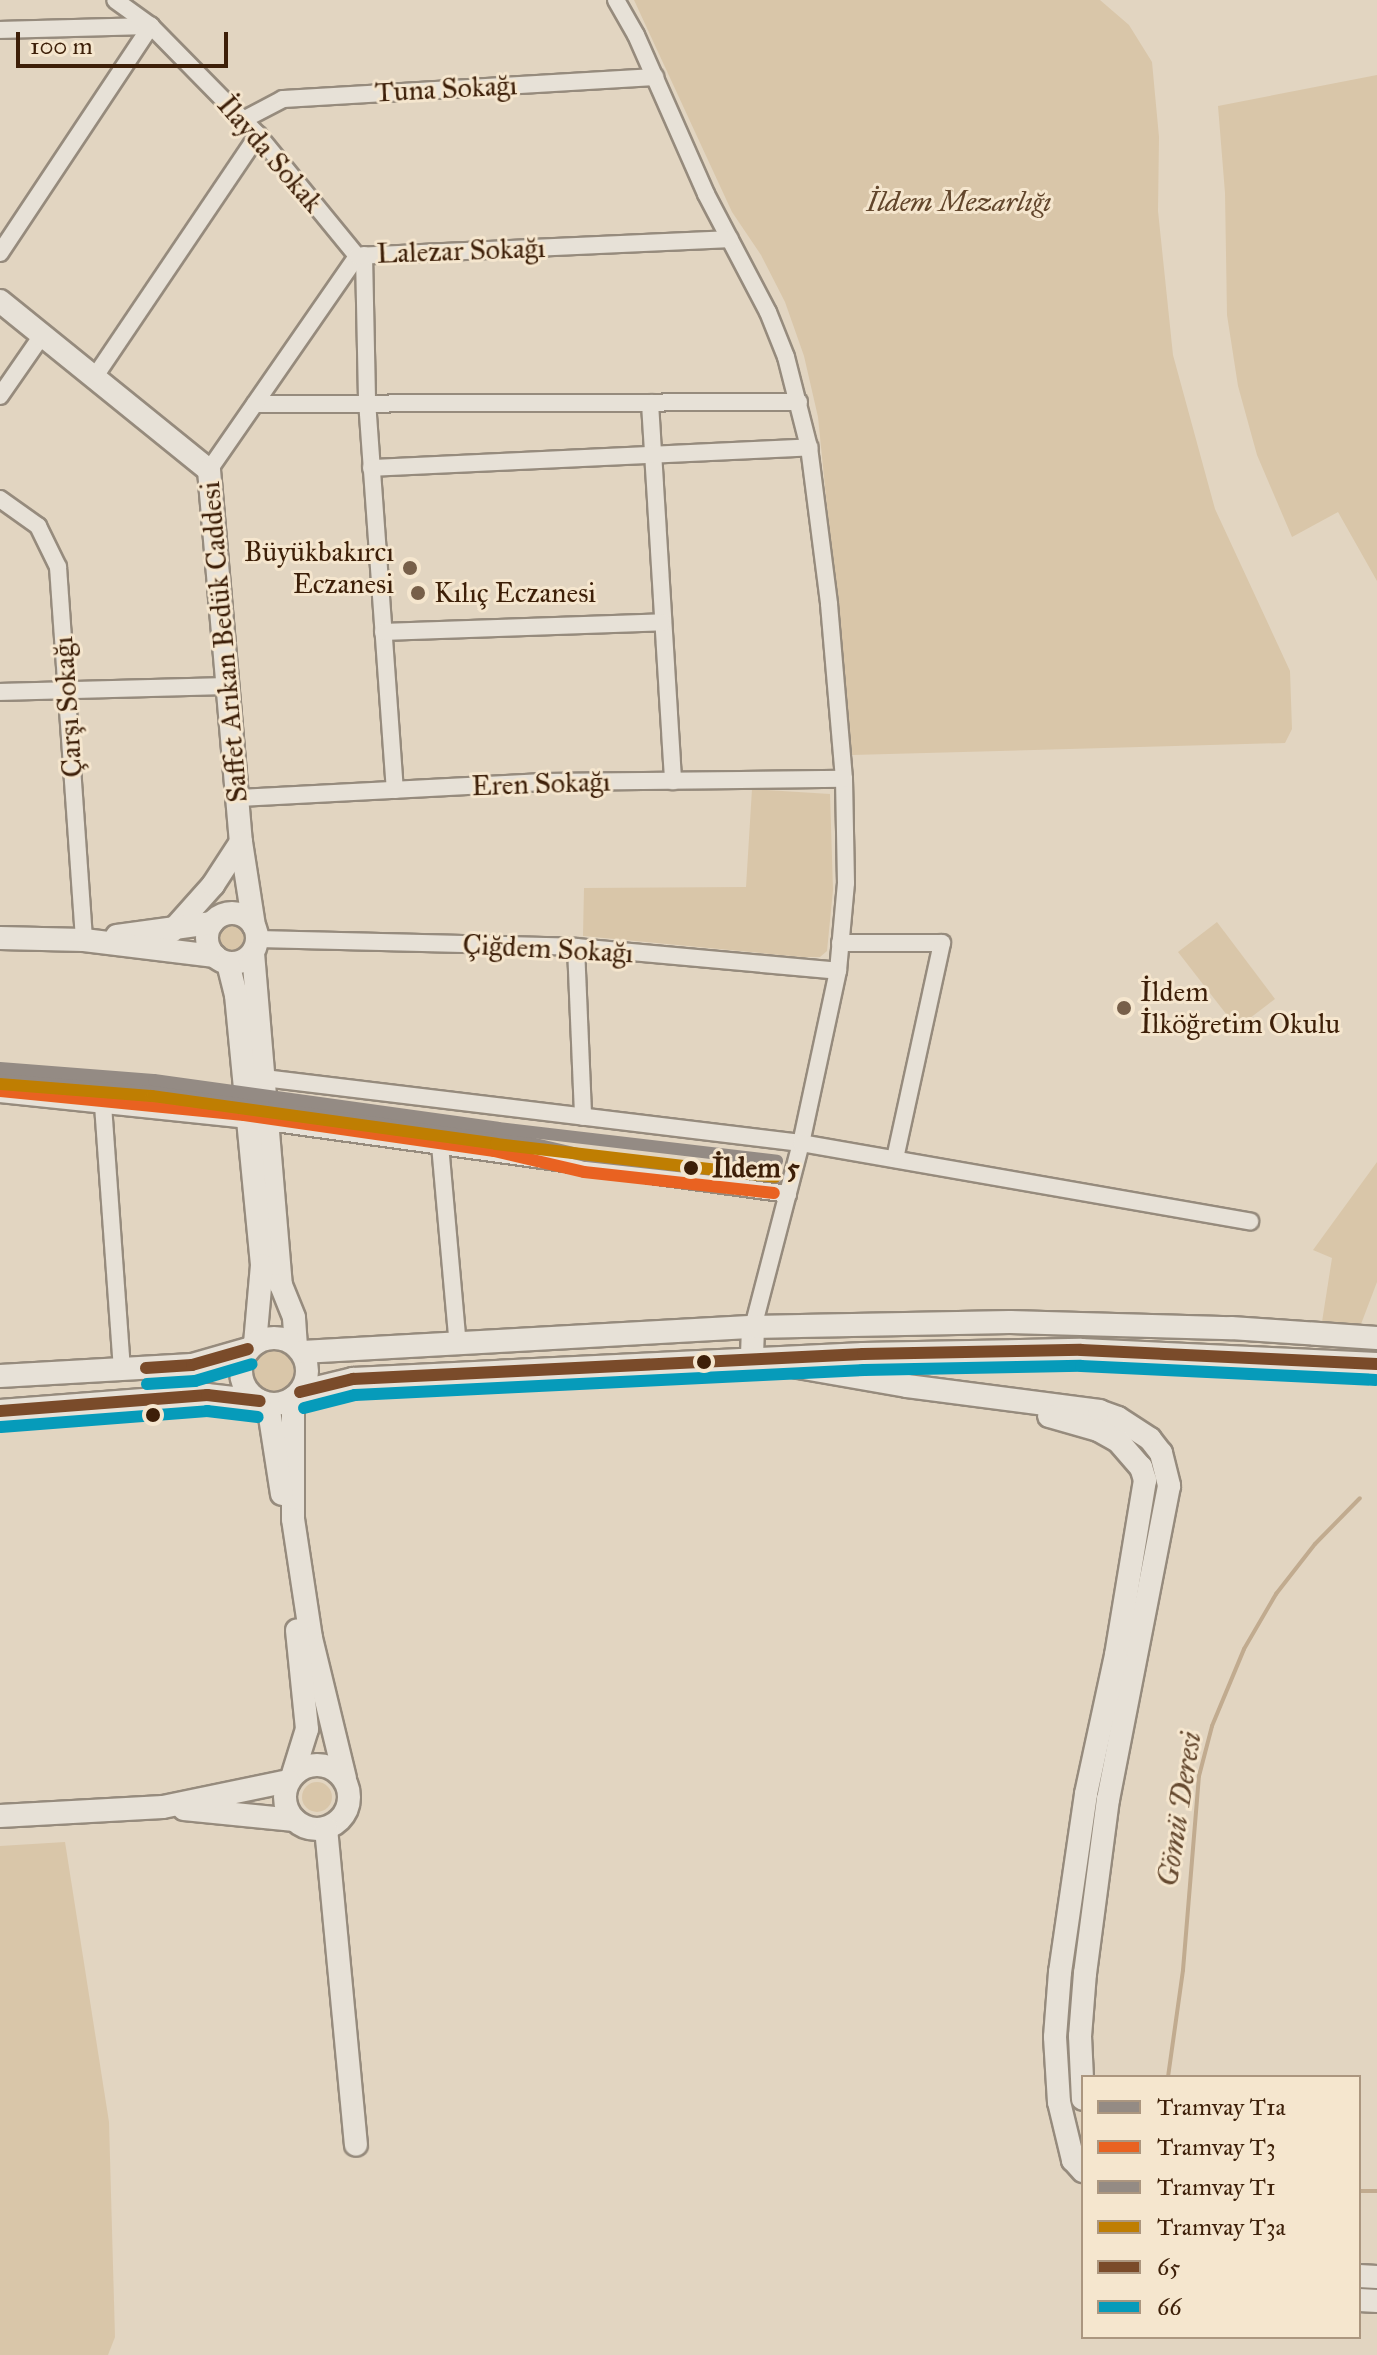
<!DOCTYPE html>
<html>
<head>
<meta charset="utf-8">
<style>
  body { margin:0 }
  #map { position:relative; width:1377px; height:2355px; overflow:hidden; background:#e2d5c1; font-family:"IM FELL Great Primer",serif }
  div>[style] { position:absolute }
  .green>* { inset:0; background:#d9c6a9 }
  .round { border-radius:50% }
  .stream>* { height:4px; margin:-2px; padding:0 2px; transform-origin:2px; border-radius:2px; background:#c1ab8f }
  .roads { filter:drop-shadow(2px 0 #968b7d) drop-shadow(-2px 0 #968b7d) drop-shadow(0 2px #968b7d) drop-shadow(0 -2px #968b7d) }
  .street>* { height:16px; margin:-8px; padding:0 8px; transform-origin:8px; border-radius:8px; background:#e7e1d7 }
  .secondary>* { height:22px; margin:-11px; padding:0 11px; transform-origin:11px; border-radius:11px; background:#e7e1d7 }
  .secondary>.ring { margin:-11px; padding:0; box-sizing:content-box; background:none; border:22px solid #e7e1d7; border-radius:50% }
  .bus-1>* { height:12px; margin:-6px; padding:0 6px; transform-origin:6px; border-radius:6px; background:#7a4b2a }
  .bus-2>* { height:12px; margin:-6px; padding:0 6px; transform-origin:6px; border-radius:6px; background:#069bba }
  .tram-1>* { height:12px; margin:-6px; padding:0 6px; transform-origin:6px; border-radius:6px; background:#948b84 }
  .tram-2>* { height:12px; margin:-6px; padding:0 6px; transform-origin:6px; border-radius:6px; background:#e96221 }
  .tram-3>* { height:12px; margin:-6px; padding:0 6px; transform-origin:6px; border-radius:6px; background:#948b84 }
  .tram-4>* { height:12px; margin:-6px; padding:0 6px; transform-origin:6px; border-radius:6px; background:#bf7e02 }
  .dots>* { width:22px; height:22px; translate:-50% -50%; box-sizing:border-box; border:4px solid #f5e6ce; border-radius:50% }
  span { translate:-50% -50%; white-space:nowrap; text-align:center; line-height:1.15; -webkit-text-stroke:6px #f5e6ce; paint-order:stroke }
  .street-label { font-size:28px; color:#3d1f08 }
  .park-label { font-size:28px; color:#62462c; font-style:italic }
  .poi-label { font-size:28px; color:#3d1f08 }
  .right { translate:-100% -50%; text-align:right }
  .left { translate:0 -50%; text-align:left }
  .stop-label { font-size:28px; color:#3d1f08; font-weight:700 }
  .water-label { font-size:30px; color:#664a30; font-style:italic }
  .legend { position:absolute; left:1081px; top:2075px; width:280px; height:264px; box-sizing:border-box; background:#f5e6ce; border:2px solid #ab967f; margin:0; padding:10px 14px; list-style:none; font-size:24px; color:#3d1f08 }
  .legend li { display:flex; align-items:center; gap:16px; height:40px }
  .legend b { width:40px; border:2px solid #ab967f }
  .scale { position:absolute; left:16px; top:32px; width:212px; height:36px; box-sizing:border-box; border:4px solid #3d1f08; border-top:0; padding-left:10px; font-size:24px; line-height:28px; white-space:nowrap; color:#3d1f08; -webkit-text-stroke:6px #f5e6ce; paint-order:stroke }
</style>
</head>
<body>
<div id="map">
  <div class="green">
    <div style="clip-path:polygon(634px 0,1100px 0,1129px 25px,1152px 62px,1159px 137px,1158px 211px,1173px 355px,1215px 509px,1290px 671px,1292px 729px,1285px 743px,852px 755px,818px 417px,804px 356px,785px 302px,761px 255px,732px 212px)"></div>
    <div style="clip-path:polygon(1377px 75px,1377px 581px,1338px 512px,1292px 537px,1257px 455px,1238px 386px,1227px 315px,1225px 193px,1218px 106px)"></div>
    <div style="clip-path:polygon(752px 789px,830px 794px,833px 890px,827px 951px,820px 957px,802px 957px,583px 936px,584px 888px,746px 887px)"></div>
    <div style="clip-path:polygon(1217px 922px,1275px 999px,1237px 1028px,1178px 952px)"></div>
    <div class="round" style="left:216px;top:922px;width:32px;height:32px"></div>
    <div style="clip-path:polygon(1377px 1162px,1377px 1282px,1355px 1340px,1319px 1341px,1332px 1258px,1313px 1250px)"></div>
    <div class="round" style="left:251px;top:1348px;width:46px;height:46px"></div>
    <div class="round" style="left:302px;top:1782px;width:30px;height:30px"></div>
    <div style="clip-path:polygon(65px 1842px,109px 2122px,115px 2337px,108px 2355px,0 2355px,0 1846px)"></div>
  </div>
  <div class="stream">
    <div style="left:1168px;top:2077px;width:108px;rotate:-82deg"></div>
    <div style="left:1183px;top:1970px;width:195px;rotate:-85.3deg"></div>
    <div style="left:1199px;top:1776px;width:52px;rotate:-75.4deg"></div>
    <div style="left:1212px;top:1726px;width:83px;rotate:-67.4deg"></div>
    <div style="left:1244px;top:1649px;width:64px;rotate:-59.8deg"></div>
    <div style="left:1276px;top:1594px;width:63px;rotate:-52deg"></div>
    <div style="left:1315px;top:1544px;width:64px;rotate:-45.6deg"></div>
    <div style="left:1359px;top:2191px;width:18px"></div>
  </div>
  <div class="roads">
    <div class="street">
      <div style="left:616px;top:0;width:40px;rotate:60.3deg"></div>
      <div style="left:636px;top:35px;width:174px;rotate:66.2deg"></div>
      <div style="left:706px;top:194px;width:133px;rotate:62.3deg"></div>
      <div style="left:768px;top:312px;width:48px;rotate:68.2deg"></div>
      <div style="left:786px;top:357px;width:93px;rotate:75.7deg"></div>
      <div style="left:809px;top:447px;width:158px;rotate:82.7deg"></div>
      <div style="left:829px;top:604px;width:176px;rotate:85.1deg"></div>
      <div style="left:844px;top:779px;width:104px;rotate:88.9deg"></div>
      <div style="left:846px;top:883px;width:88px;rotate:95.2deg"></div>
      <div style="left:838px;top:971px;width:176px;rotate:102.1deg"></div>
      <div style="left:801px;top:1143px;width:190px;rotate:104.6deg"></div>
      <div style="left:0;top:30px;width:151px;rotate:-1.5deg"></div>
      <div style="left:151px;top:26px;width:153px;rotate:45.5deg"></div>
      <div style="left:258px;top:135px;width:156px;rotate:50.7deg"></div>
      <div style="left:243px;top:120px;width:45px;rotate:-27.7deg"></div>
      <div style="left:283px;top:99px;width:373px;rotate:-3.4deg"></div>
      <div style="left:0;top:253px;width:273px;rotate:-56.4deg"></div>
      <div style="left:151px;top:26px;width:44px;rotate:-144.2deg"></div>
      <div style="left:364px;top:255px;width:146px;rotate:88.8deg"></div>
      <div style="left:367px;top:401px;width:390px;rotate:85.9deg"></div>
      <div style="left:96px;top:375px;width:290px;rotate:-56deg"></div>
      <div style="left:0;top:396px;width:75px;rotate:-55.3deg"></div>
      <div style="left:650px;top:403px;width:379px;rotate:86.5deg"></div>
      <div style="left:255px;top:404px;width:544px;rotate:-0.21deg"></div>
      <div style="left:371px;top:468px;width:439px;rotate:-2.7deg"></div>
      <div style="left:209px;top:470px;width:260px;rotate:-55.3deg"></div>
      <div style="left:357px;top:256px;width:373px;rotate:-2.6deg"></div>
      <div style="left:0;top:499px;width:47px;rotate:35.4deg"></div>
      <div style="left:38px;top:526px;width:46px;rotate:64deg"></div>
      <div style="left:58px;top:567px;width:374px;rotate:86deg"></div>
      <div style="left:383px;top:632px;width:280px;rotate:-2deg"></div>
      <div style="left:0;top:692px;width:229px;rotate:-1.5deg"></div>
      <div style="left:239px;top:798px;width:305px;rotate:-3deg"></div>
      <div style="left:544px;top:782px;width:300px;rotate:-0.6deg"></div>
      <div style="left:258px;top:939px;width:318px;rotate:1.4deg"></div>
      <div style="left:576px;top:947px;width:263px;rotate:5.2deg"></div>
      <div style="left:840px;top:943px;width:102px"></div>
      <div style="left:942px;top:943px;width:221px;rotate:102.3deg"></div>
      <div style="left:576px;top:947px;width:170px;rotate:87.6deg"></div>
      <div style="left:264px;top:1078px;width:541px;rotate:6.9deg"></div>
      <div style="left:801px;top:1143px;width:456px;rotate:9.9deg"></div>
      <div style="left:0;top:1094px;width:269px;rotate:6deg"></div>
      <div style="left:268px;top:1122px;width:525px;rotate:7.88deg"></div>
      <div style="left:103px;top:1105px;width:265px;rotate:85.9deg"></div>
      <div style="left:440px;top:1145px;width:201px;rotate:84.9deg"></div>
    </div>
    <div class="secondary">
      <div style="left:0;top:301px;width:269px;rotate:39deg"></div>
      <div style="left:209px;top:470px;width:373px;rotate:85.1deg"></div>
      <div style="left:241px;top:842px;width:85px;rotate:81.2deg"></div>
      <div class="ring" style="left:207px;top:913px;width:28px;height:28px"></div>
      <div style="left:172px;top:931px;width:62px;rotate:-48.3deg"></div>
      <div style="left:213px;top:885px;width:51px;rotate:-56.9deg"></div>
      <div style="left:117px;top:936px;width:96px;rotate:-7.8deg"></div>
      <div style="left:0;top:938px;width:84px;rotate:1.4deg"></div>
      <div style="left:84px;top:940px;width:132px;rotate:7deg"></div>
      <div style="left:253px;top:953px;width:333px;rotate:85.2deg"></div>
      <div style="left:281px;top:1285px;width:35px;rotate:68deg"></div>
      <div style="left:294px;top:1318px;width:27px;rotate:86deg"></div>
      <div style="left:228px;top:963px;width:33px;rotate:76deg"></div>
      <div style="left:236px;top:995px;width:271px;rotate:84.5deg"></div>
      <div style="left:262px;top:1265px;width:79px;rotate:95.1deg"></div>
      <div style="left:753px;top:1327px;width:32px;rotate:92deg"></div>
      <div style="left:752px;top:1359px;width:157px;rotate:9.9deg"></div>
      <div style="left:907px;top:1386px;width:194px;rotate:7.4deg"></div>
      <div style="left:1099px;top:1411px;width:20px;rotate:20deg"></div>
      <div style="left:1118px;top:1418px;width:38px;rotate:33deg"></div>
      <div style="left:1150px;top:1439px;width:18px;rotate:52deg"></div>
      <div style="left:1161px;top:1453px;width:34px;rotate:76deg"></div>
      <div style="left:1169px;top:1486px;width:319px;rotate:101deg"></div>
      <div style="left:1108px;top:1799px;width:176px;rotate:97.5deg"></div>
      <div style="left:1085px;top:1973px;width:63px;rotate:94.5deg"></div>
      <div style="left:1080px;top:2036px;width:63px;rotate:87.3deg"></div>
      <div class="ring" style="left:241px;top:1338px;width:44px;height:44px"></div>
      <div style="left:302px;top:1352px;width:452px;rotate:-3.2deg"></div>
      <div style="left:753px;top:1327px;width:257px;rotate:-1.1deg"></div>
      <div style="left:1010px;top:1322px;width:221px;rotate:1.6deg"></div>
      <div style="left:1231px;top:1328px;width:146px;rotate:3.9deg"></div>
      <div style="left:0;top:1376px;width:192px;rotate:-3.3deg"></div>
      <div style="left:192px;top:1365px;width:58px;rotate:-15.9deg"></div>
      <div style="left:300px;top:1392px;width:55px;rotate:-13.8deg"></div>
      <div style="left:353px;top:1379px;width:511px;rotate:-2.81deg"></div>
      <div style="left:863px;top:1354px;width:218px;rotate:-1.1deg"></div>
      <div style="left:1081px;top:1350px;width:296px;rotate:2.7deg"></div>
      <div style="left:293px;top:1398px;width:121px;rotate:90deg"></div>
      <div style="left:293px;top:1519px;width:120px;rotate:81.4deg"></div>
      <div style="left:311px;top:1638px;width:145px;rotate:76.4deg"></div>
      <div style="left:268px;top:1404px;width:91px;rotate:81.2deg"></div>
      <div style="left:0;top:1411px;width:208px;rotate:-4.4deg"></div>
      <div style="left:207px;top:1395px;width:53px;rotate:6.5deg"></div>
      <div style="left:1049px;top:1416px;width:51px;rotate:15.9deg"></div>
      <div style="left:1098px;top:1430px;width:23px;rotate:29deg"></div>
      <div style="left:1118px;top:1441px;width:35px;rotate:49deg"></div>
      <div style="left:1141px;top:1467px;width:14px;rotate:73deg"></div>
      <div style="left:1145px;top:1480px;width:177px;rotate:99.4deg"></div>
      <div style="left:1116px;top:1655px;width:142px;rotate:102.2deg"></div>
      <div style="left:1086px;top:1794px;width:180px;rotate:98.3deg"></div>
      <div style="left:1060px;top:1972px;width:65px;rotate:94.4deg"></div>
      <div style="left:1055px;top:2037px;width:65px;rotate:86.5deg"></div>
      <div style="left:1059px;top:2102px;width:60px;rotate:76.4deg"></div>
      <div style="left:1073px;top:2160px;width:15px;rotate:48deg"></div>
      <div class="ring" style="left:285px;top:1765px;width:42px;height:42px"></div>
      <div style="left:293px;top:1774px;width:47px;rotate:-72.7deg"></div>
      <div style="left:307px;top:1729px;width:99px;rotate:-95.8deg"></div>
      <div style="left:184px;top:1809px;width:111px;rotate:5.7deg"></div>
      <div style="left:0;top:1816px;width:163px;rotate:-3.2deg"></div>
      <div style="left:163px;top:1807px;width:128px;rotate:-11.7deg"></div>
      <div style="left:326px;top:1828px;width:318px;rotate:84.6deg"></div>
      <div style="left:1359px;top:2276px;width:18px;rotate:3deg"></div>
      <div style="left:1359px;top:2300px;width:18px;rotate:3deg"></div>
    </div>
  </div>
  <div class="bus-1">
    <div style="left:146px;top:1368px;width:46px;rotate:-3.7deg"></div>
    <div style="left:192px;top:1365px;width:58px;rotate:-15.9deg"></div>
    <div style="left:300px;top:1392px;width:55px;rotate:-13.8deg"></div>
    <div style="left:353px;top:1379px;width:511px;rotate:-2.81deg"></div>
    <div style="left:863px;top:1354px;width:218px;rotate:-1.1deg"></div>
    <div style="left:1081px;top:1350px;width:296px;rotate:2.7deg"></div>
    <div style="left:0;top:1411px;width:208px;rotate:-4.4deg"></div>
    <div style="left:207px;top:1395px;width:53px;rotate:6.5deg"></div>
  </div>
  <div class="bus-2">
    <div style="left:147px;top:1384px;width:48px;rotate:-3.6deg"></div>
    <div style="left:195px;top:1381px;width:59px;rotate:-16.6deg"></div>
    <div style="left:304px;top:1408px;width:53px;rotate:-14.3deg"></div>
    <div style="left:355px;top:1395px;width:510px;rotate:-2.81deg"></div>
    <div style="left:864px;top:1370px;width:217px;rotate:-1.1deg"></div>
    <div style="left:1081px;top:1366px;width:295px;rotate:2.7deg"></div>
    <div style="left:1px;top:1427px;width:207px;rotate:-4.4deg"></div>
    <div style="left:207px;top:1411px;width:51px;rotate:6.7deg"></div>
  </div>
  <div class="tram-1">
    <div style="left:0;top:1075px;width:247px;rotate:5.6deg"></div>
    <div style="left:246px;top:1099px;width:254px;rotate:8.2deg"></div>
    <div style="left:497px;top:1135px;width:91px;rotate:13.3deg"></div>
    <div style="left:586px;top:1156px;width:191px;rotate:6.3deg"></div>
  </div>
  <div class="tram-2">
    <div style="left:0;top:1091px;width:245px;rotate:5.6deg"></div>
    <div style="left:244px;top:1115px;width:253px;rotate:8.2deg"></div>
    <div style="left:494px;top:1151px;width:92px;rotate:13.1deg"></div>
    <div style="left:584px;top:1172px;width:191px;rotate:6.3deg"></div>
  </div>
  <div class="tram-3">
    <div style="left:0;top:1068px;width:154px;rotate:4.5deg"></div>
    <div style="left:154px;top:1080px;width:347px;rotate:7.9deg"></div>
    <div style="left:498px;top:1128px;width:281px;rotate:6.7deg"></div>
  </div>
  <div class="tram-4">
    <div style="left:0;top:1084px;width:152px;rotate:4.5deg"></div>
    <div style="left:152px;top:1096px;width:347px;rotate:7.9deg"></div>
    <div style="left:496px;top:1144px;width:281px;rotate:6.7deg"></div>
  </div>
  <div class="dots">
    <div style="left:410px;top:568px;background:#775f49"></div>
    <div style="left:418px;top:593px;background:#775f49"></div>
    <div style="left:1124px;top:1008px;background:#775f49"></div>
    <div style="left:691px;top:1168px;background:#3d1f08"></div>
    <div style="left:704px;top:1362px;background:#3d1f08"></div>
    <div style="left:153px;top:1415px;background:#3d1f08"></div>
  </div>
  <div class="street-label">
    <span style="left:446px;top:89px;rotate:-3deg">Tuna Sokağı</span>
    <span style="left:270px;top:154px;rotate:49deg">İlayda Sokak</span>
    <span style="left:461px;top:251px;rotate:-2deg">Lalezar Sokağı</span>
    <span style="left:224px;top:642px;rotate:-95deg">Saffet Arıkan Bedük Caddesi</span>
    <span style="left:68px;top:707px;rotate:-94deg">Çarşı Sokağı</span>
    <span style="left:541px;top:784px;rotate:-2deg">Eren Sokağı</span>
    <span style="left:548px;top:949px;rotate:3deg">Çiğdem Sokağı</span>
  </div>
  <div class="park-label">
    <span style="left:959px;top:202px">İldem Mezarlığı</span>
  </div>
  <div class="poi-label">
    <span class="right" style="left:394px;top:568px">Büyükbakırcı<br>Eczanesi</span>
    <span class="left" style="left:434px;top:593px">Kılıç Eczanesi</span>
    <span class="left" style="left:1140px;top:1008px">İldem<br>İlköğretim Okulu</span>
  </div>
  <div class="stop-label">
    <span class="left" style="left:712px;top:1168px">İldem 5</span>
  </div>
  <div class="water-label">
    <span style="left:1179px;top:1809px;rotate:-81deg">Gömü Deresi</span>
  </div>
  <ul class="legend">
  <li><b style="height:10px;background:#948b84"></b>Tramvay T1a</li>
  <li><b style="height:10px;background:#e96221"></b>Tramvay T3</li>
  <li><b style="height:10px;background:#948b84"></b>Tramvay T1</li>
  <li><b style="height:10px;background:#bf7e02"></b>Tramvay T3a</li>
  <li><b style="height:10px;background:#7a4b2a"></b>65</li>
  <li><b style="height:10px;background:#069bba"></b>66</li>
  </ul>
  <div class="scale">100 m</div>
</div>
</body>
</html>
